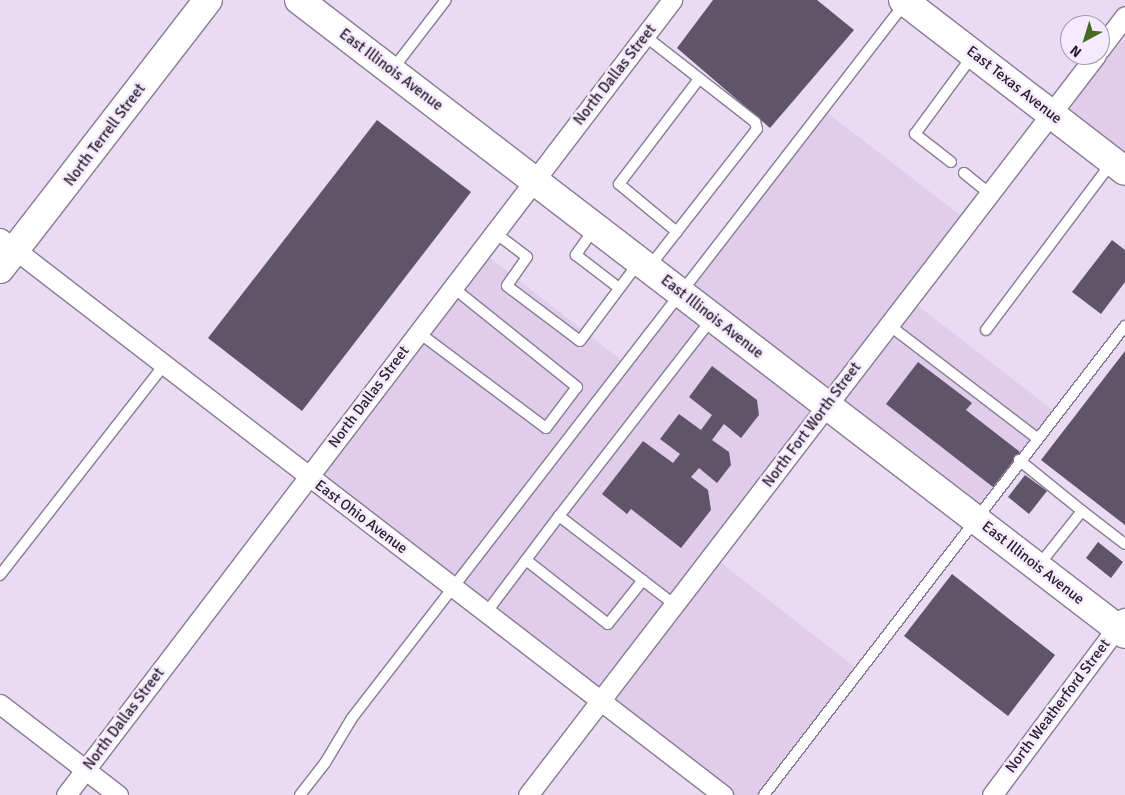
<!DOCTYPE html>
<html>
<head>
<meta charset="utf-8">
<style>
  body { margin:0 }
  #map { position:relative; width:1125px; height:795px; overflow:hidden; background:#eadbf4; font-family:Signika,sans-serif }
  div>[style] { position:absolute }
  .built>* { inset:0; background:#e0cdec }
  .building>* { inset:0; background:#605469 }
  .roads { filter:drop-shadow(1px 0 #897c92) drop-shadow(-1px 0 #897c92) drop-shadow(0 1px #897c92) drop-shadow(0 -1px #897c92) }
  .lane>* { height:10px; margin:-5px; padding:0 5px; transform-origin:5px; border-radius:5px; background:#fff }
  .street>* { height:19px; margin:-9.5px; padding:0 9.5px; transform-origin:9.5px; border-radius:9.5px; background:#fff }
  .secondary>* { height:28px; margin:-14px; padding:0 14px; transform-origin:14px; border-radius:14px; background:#fff }
  span { translate:-50% -50%; white-space:nowrap; text-align:center; line-height:1.15; -webkit-text-stroke:5px #f6eafe; paint-order:stroke }
  .street-label { font-size:15px; color:#231e27 }
  .north { position:absolute; left:1060px; top:15px; width:50px; height:50px; box-sizing:border-box; background:#f6eafe; border:1px solid #a298a8; border-radius:50%; rotate:219deg; font-size:14px; font-weight:700; line-height:20px; text-align:center; color:#231e27 }
  .north::after { content:''; display:block; margin:auto; width:18px; height:22px; background:#466a23; clip-path:polygon(50% 0,100% 100%,50% 72%,0 100%) }
</style>
</head>
<body>
<div id="map">
  <div class="built">
    <div style="clip-path:polygon(1125px 39px,1125px 171px,1051px 113px)"></div>
    <div style="clip-path:polygon(821px 108px,968px 221px,908px 298px,1054px 411px,972px 518px,825px 406px,711px 555px,856px 668px,759px 795px,719px 795px,304px 476px,479px 249px,625px 363px)"></div>
  </div>
  <div class="building">
    <div style="clip-path:polygon(713px 0,817px 0,854px 30px,770px 128px,677px 48px)"></div>
    <div style="clip-path:polygon(377px 120px,471px 192px,302px 411px,208px 338px)"></div>
    <div style="clip-path:polygon(1112px 240px,1125px 250px,1125px 282px,1101px 314px,1072px 292px)"></div>
    <div style="clip-path:polygon(1125px 351px,1125px 525px,1041px 460px)"></div>
    <div style="clip-path:polygon(918px 362px,972px 403px,966px 410px,1020px 452px,993px 487px,886px 404px)"></div>
    <div style="clip-path:polygon(712px 366px,757px 400px,759px 415px,741px 438px,724px 424px,712px 440px,729px 452px,731px 465px,717px 483px,699px 468px,691px 477px,708px 490px,711px 510px,681px 548px,631px 509px,627px 514px,602px 494px,643px 441px,673px 463px,680px 454px,660px 439px,679px 414px,701px 430px,712px 415px,689px 397px)"></div>
    <div style="clip-path:polygon(1025px 475px,1047px 491px,1029px 514px,1008px 497px)"></div>
    <div style="clip-path:polygon(1098px 542px,1123px 562px,1111px 578px,1086px 558px)"></div>
    <div style="clip-path:polygon(952px 574px,1055px 655px,1008px 716px,904px 636px)"></div>
  </div>
  <div class="roads">
    <div class="lane">
      <div style="left:645px;top:36px;width:140px;rotate:38deg"></div>
      <div style="left:755px;top:122px;width:7px;rotate:74deg"></div>
      <div style="left:757px;top:129px;width:175px;rotate:128deg"></div>
      <div style="left:392px;top:70px;width:88px;rotate:-52.4deg"></div>
      <div style="left:951px;top:162px;width:46px;rotate:-142.1deg"></div>
      <div style="left:915px;top:134px;width:98px;rotate:-53.7deg"></div>
      <div style="left:964px;top:173px;width:32px;rotate:39deg"></div>
      <div style="left:594px;top:229px;width:32px;rotate:125deg"></div>
      <div style="left:576px;top:255px;width:54px;rotate:37.5deg"></div>
      <div style="left:494px;top:232px;width:41px;rotate:37.1deg"></div>
      <div style="left:527px;top:257px;width:35px;rotate:125deg"></div>
      <div style="left:507px;top:286px;width:91px;rotate:37deg"></div>
      <div style="left:580px;top:341px;width:99px;rotate:-53.2deg"></div>
      <div style="left:677px;top:232px;width:75px;rotate:-140.4deg"></div>
      <div style="left:619px;top:184px;width:132px;rotate:-52.7deg"></div>
      <div style="left:889px;top:325px;width:186px;rotate:37.4deg"></div>
      <div style="left:986px;top:330px;width:210px;rotate:-53.1deg"></div>
      <div style="left:418px;top:332px;width:160px;rotate:36.9deg"></div>
      <div style="left:546px;top:428px;width:51px;rotate:-52.9deg"></div>
      <div style="left:577px;top:387px;width:160px;rotate:-141.3deg"></div>
      <div style="left:1019px;top:460px;width:81px;rotate:39deg"></div>
      <div style="left:559px;top:516px;width:249px;rotate:-52.2deg"></div>
      <div style="left:526px;top:560px;width:104px;rotate:38deg"></div>
      <div style="left:608px;top:624px;width:56px;rotate:-51.5deg"></div>
      <div style="left:1039px;top:565px;width:69px;rotate:-51.5deg"></div>
      <div style="left:1082px;top:511px;width:54px;rotate:37.5deg"></div>
      <div style="left:0;top:575px;width:266px;rotate:-52deg"></div>
      <div style="left:486px;top:613px;width:121px;rotate:-53deg"></div>
      <div style="left:559px;top:516px;width:146px;rotate:37.5deg"></div>
      <div style="left:300px;top:795px;width:41px;rotate:-52deg"></div>
      <div style="left:325px;top:763px;width:52px;rotate:-59deg"></div>
      <div style="left:352px;top:718px;width:904px;rotate:-52.28deg"></div>
      <div style="left:764px;top:795px;width:592px;rotate:-52.41deg"></div>
    </div>
    <div class="street">
      <div style="left:1100px;top:49px;width:41px;rotate:-52.9deg"></div>
      <div style="left:0;top:238px;width:913px;rotate:37.61deg"></div>
      <div style="left:0;top:704px;width:149px;rotate:37.6deg"></div>
      <div style="left:66px;top:795px;width:1000px;rotate:-52.68deg"></div>
      <div style="left:528px;top:795px;width:933px;rotate:-52.49deg"></div>
      <div style="left:992px;top:795px;width:221px;rotate:-53.3deg"></div>
    </div>
    <div class="secondary">
      <div style="left:299px;top:0;width:1041px;rotate:37.51deg"></div>
      <div style="left:903px;top:0;width:280px;rotate:37.6deg"></div>
      <div style="left:0;top:269px;width:340px;rotate:-52.3deg"></div>
    </div>
  </div>
  <div class="street-label">
    <span style="left:391px;top:70px;rotate:37deg">East Illinois Avenue</span>
    <span style="left:615px;top:75px;rotate:-52deg">North Dallas Street</span>
    <span style="left:1014px;top:85px;rotate:38deg">East Texas Avenue</span>
    <span style="left:105px;top:135px;rotate:-53deg">North Terrell Street</span>
    <span style="left:712px;top:317px;rotate:38deg">East Illinois Avenue</span>
    <span style="left:369px;top:397px;rotate:-53deg">North Dallas Street</span>
    <span style="left:812px;top:425px;rotate:-53deg">North Fort Worth Street</span>
    <span style="left:361px;top:517px;rotate:37deg">East Ohio Avenue</span>
    <span style="left:1033px;top:563px;rotate:38deg">East Illinois Avenue</span>
    <span style="left:1058px;top:706px;rotate:-53deg">North Weatherford Street</span>
    <span style="left:124px;top:719px;rotate:-53deg">North Dallas Street</span>
  </div>
  <div class="north">N</div>
</div>
</body>
</html>
